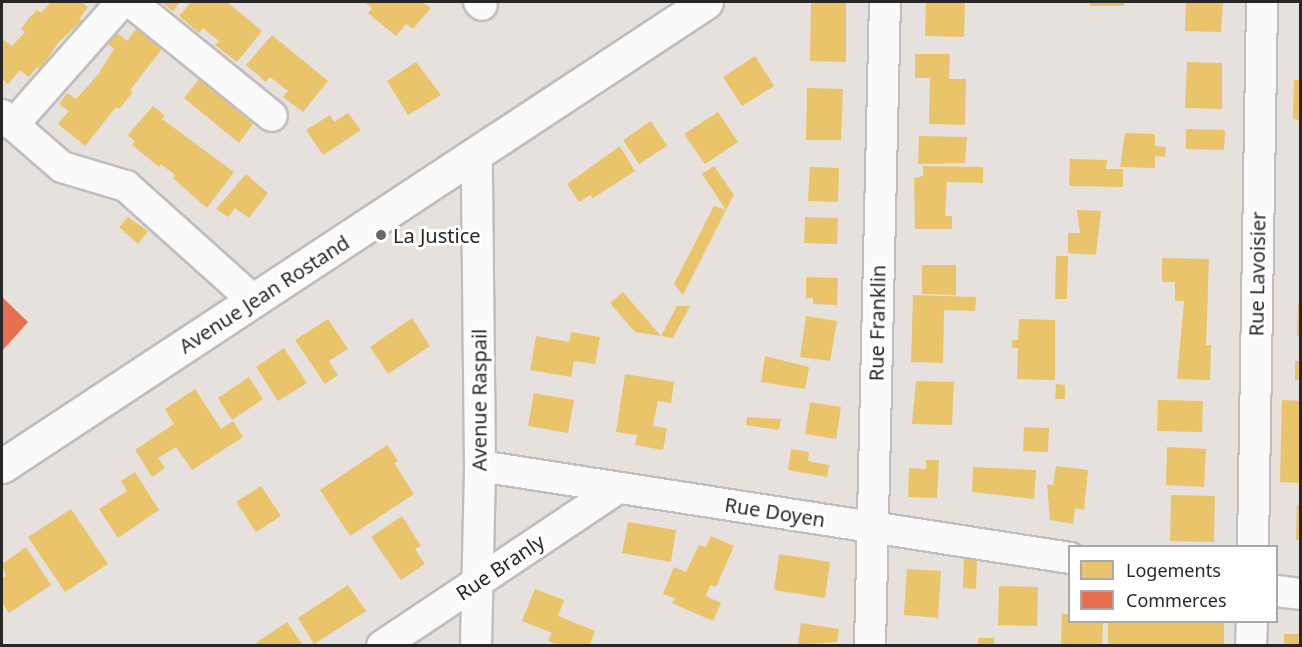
<!DOCTYPE html>
<html>
<head>
<meta charset="utf-8">
<style>
  body { margin:0 }
  #map { position:relative; width:1302px; height:647px; overflow:hidden; background:#e6e1dc; font-family:"Noto Sans",sans-serif }
  div>[style] { position:absolute }
  .homes>* { inset:0; background:#e9c46a }
  .shops>* { inset:0; background:#e76f51 }
  .roads { filter:drop-shadow(2px 0 #bfbdbe) drop-shadow(-2px 0 #bfbdbe) drop-shadow(0 2px #bfbdbe) drop-shadow(0 -2px #bfbdbe) }
  .street>* { height:30px; margin:-15px; padding:0 15px; transform-origin:15px; border-radius:15px; background:#fbfafa }
  .secondary>* { height:33px; margin:-16.5px; padding:0 16.5px; transform-origin:16.5px; border-radius:16.5px; background:#fbfafa }
  .dots>* { width:16px; height:16px; translate:-50% -50%; box-sizing:border-box; border:3px solid #fff; border-radius:50% }
  span { translate:-50% -50%; white-space:nowrap; text-align:center; line-height:1.15; -webkit-text-stroke:6px #fff; paint-order:stroke }
  .poi-label { font-size:20px; color:#272727 }
  .left { translate:0 -50%; text-align:left }
  .street-label { font-size:20px; color:#272727 }
  .frame { position:absolute; inset:0; border:3px solid #272727; pointer-events:none }
  .legend { position:absolute; left:1068px; top:545px; width:210px; height:78px; box-sizing:border-box; background:#fff; border:2px solid #a9a9a9; margin:0; padding:8px 10px; list-style:none; font-size:18px; color:#272727 }
  .legend li { display:flex; align-items:center; gap:12px; height:30px }
  .legend b { width:30px; border:2px solid #a9a9a9 }
</style>
</head>
<body>
<div id="map">
  <div class="homes">
    <div style="clip-path:polygon(51px 2px,81px 2px,88px 7px,79px 19px,82px 21px,58px 43px,40px 70px,37px 67px,29px 77px,20px 70px,8px 84px,2px 79px,2px 39px,12px 46px,25px 32px,21px 29px,29px 18px,37px 10px,41px 13px)"></div>
    <div style="clip-path:polygon(161px 2px,180px 2px,173px 11px)"></div>
    <div style="clip-path:polygon(191px 2px,227px 2px,262px 31px,237px 62px,215px 45px,219px 41px,203px 28px,199px 33px,179px 16px)"></div>
    <div style="clip-path:polygon(364px 2px,422px 2px,431px 8px,413px 29px,406px 24px,396px 36px,368px 13px,372px 8px)"></div>
    <div style="clip-path:polygon(811px 2px,846px 2px,846px 62px,810px 61px)"></div>
    <div style="clip-path:polygon(926px 2px,965px 2px,964px 37px,925px 36px)"></div>
    <div style="clip-path:polygon(1090px 2px,1124px 2px,1124px 6px,1090px 6px)"></div>
    <div style="clip-path:polygon(1186px 2px,1223px 2px,1221px 32px,1185px 31px)"></div>
    <div style="clip-path:polygon(137px 28px,162px 49px,130px 90px,133px 92px,119px 109px,116px 107px,85px 146px,58px 124px,69px 111px,59px 104px,67px 93px,76px 99px,97px 76px,114px 49px,108px 44px,117px 33px,127px 41px)"></div>
    <div style="clip-path:polygon(272px 35px,328px 81px,303px 112px,283px 97px,288px 91px,270px 77px,266px 82px,246px 65px)"></div>
    <div style="clip-path:polygon(915px 54px,950px 54px,949px 79px,966px 79px,965px 125px,929px 124px,930px 78px,915px 78px)"></div>
    <div style="clip-path:polygon(755px 56px,774px 86px,742px 106px,723px 77px)"></div>
    <div style="clip-path:polygon(416px 62px,441px 95px,408px 115px,387px 81px)"></div>
    <div style="clip-path:polygon(1187px 62px,1222px 63px,1222px 109px,1185px 108px)"></div>
    <div style="clip-path:polygon(199px 79px,253px 124px,239px 143px,184px 98px)"></div>
    <div style="clip-path:polygon(1294px 80px,1300px 80px,1300px 120px,1293px 119px)"></div>
    <div style="clip-path:polygon(807px 88px,843px 89px,841px 140px,806px 140px)"></div>
    <div style="clip-path:polygon(153px 106px,165px 116px,162px 119px,234px 172px,207px 208px,173px 178px,175px 175px,161px 164px,159px 167px,132px 145px,135px 142px,128px 135px)"></div>
    <div style="clip-path:polygon(718px 112px,738px 142px,705px 164px,684px 134px)"></div>
    <div style="clip-path:polygon(348px 113px,361px 130px,323px 155px,306px 130px,330px 115px,334px 122px)"></div>
    <div style="clip-path:polygon(651px 121px,667px 146px,639px 164px,623px 140px)"></div>
    <div style="clip-path:polygon(1186px 129px,1225px 130px,1224px 150px,1186px 149px)"></div>
    <div style="clip-path:polygon(1125px 133px,1155px 134px,1155px 146px,1166px 147px,1165px 157px,1155px 156px,1155px 168px,1120px 167px)"></div>
    <div style="clip-path:polygon(919px 136px,967px 137px,965px 163px,918px 164px)"></div>
    <div style="clip-path:polygon(620px 146px,635px 171px,593px 198px,590px 195px,579px 202px,567px 184px)"></div>
    <div style="clip-path:polygon(1070px 159px,1107px 160px,1106px 169px,1123px 169px,1123px 187px,1069px 186px)"></div>
    <div style="clip-path:polygon(714px 166px,734px 195px,726px 210px,702px 174px)"></div>
    <div style="clip-path:polygon(923px 166px,983px 167px,983px 183px,947px 182px,945px 216px,952px 216px,952px 229px,915px 229px,914px 178px,923px 176px)"></div>
    <div style="clip-path:polygon(810px 167px,839px 168px,838px 202px,808px 201px)"></div>
    <div style="clip-path:polygon(246px 174px,268px 193px,249px 218px,235px 208px,228px 217px,216px 209px)"></div>
    <div style="clip-path:polygon(714px 206px,726px 210px,683px 295px,674px 284px)"></div>
    <div style="clip-path:polygon(1077px 210px,1101px 211px,1096px 255px,1068px 253px,1068px 233px,1080px 233px)"></div>
    <div style="clip-path:polygon(128px 217px,148px 231px,138px 244px,119px 227px)"></div>
    <div style="clip-path:polygon(805px 217px,838px 218px,837px 244px,804px 243px)"></div>
    <div style="clip-path:polygon(1056px 256px,1068px 256px,1067px 299px,1055px 299px)"></div>
    <div style="clip-path:polygon(1162px 258px,1209px 259px,1206px 345px,1211px 345px,1210px 380px,1177px 379px,1184px 301px,1175px 301px,1175px 282px,1162px 282px)"></div>
    <div style="clip-path:polygon(922px 265px,956px 265px,956px 295px,922px 294px)"></div>
    <div style="clip-path:polygon(806px 277px,838px 278px,837px 305px,813px 304px,813px 298px,806px 298px)"></div>
    <div style="clip-path:polygon(623px 292px,661px 336px,635px 332px,610px 303px)"></div>
    <div style="clip-path:polygon(913px 295px,976px 297px,975px 311px,944px 310px,943px 363px,911px 362px)"></div>
    <div style="clip-path:polygon(1298px 303px,1300px 303px,1300px 336px,1297px 336px)"></div>
    <div style="clip-path:polygon(677px 306px,690px 306px,673px 338px,661px 336px)"></div>
    <div style="clip-path:polygon(806px 316px,837px 321px,830px 361px,800px 357px)"></div>
    <div style="clip-path:polygon(412px 318px,430px 346px,388px 374px,370px 347px)"></div>
    <div style="clip-path:polygon(328px 319px,348px 349px,329px 361px,338px 375px,325px 384px,295px 340px)"></div>
    <div style="clip-path:polygon(1019px 319px,1055px 320px,1055px 380px,1017px 379px,1018px 348px,1012px 348px,1012px 340px,1018px 340px)"></div>
    <div style="clip-path:polygon(571px 332px,600px 337px,595px 364px,574px 361px,571px 377px,530px 370px,536px 336px,569px 342px)"></div>
    <div style="clip-path:polygon(284px 348px,307px 383px,278px 401px,256px 367px)"></div>
    <div style="clip-path:polygon(765px 356px,809px 367px,805px 389px,761px 382px)"></div>
    <div style="clip-path:polygon(1295px 361px,1300px 361px,1300px 380px,1295px 380px)"></div>
    <div style="clip-path:polygon(625px 374px,674px 382px,671px 403px,658px 401px,653px 426px,667px 428px,663px 450px,635px 445px,637px 435px,616px 432px)"></div>
    <div style="clip-path:polygon(249px 377px,263px 399px,232px 420px,218px 398px)"></div>
    <div style="clip-path:polygon(916px 381px,954px 382px,952px 425px,912px 424px)"></div>
    <div style="clip-path:polygon(1056px 384px,1065px 385px,1065px 399px,1055px 399px)"></div>
    <div style="clip-path:polygon(195px 389px,221px 429px,233px 421px,243px 437px,192px 470px,176px 447px,158px 458px,165px 468px,152px 477px,135px 450px,174px 424px,165px 409px)"></div>
    <div style="clip-path:polygon(534px 393px,574px 400px,568px 433px,528px 426px)"></div>
    <div style="clip-path:polygon(1158px 400px,1203px 401px,1202px 432px,1157px 431px)"></div>
    <div style="clip-path:polygon(1282px 400px,1300px 401px,1300px 483px,1280px 482px)"></div>
    <div style="clip-path:polygon(810px 402px,841px 407px,836px 439px,805px 434px)"></div>
    <div style="clip-path:polygon(747px 417px,781px 419px,779px 430px,746px 425px)"></div>
    <div style="clip-path:polygon(1024px 427px,1049px 428px,1048px 452px,1023px 451px)"></div>
    <div style="clip-path:polygon(387px 445px,398px 461px,394px 463px,414px 494px,350px 536px,320px 490px)"></div>
    <div style="clip-path:polygon(1167px 447px,1206px 449px,1204px 487px,1166px 485px)"></div>
    <div style="clip-path:polygon(791px 449px,809px 452px,808px 461px,829px 465px,827px 477px,788px 470px)"></div>
    <div style="clip-path:polygon(926px 460px,939px 460px,937px 498px,908px 497px,909px 468px,926px 469px)"></div>
    <div style="clip-path:polygon(1056px 466px,1088px 470px,1084px 510px,1075px 508px,1073px 524px,1050px 520px,1047px 484px,1053px 485px)"></div>
    <div style="clip-path:polygon(973px 467px,1036px 470px,1034px 499px,972px 492px)"></div>
    <div style="clip-path:polygon(135px 472px,159px 510px,118px 538px,99px 509px,127px 491px,121px 481px)"></div>
    <div style="clip-path:polygon(261px 486px,281px 516px,256px 532px,236px 502px)"></div>
    <div style="clip-path:polygon(1171px 495px,1215px 496px,1214px 542px,1170px 541px)"></div>
    <div style="clip-path:polygon(1297px 505px,1300px 505px,1300px 540px,1296px 540px)"></div>
    <div style="clip-path:polygon(71px 509px,108px 564px,65px 592px,28px 537px)"></div>
    <div style="clip-path:polygon(402px 516px,421px 546px,415px 549px,425px 564px,401px 580px,371px 537px)"></div>
    <div style="clip-path:polygon(628px 522px,676px 530px,671px 562px,622px 553px)"></div>
    <div style="clip-path:polygon(711px 536px,734px 546px,716px 587px,710px 585px,706px 596px,721px 603px,713px 621px,672px 603px,675px 598px,663px 594px,674px 567px,686px 572px,699px 545px,706px 547px)"></div>
    <div style="clip-path:polygon(26px 547px,51px 585px,9px 613px,2px 603px,2px 578px,6px 576px,2px 564px)"></div>
    <div style="clip-path:polygon(779px 554px,830px 562px,825px 598px,774px 590px)"></div>
    <div style="clip-path:polygon(964px 558px,977px 560px,976px 589px,963px 588px)"></div>
    <div style="clip-path:polygon(907px 569px,941px 571px,938px 618px,904px 615px)"></div>
    <div style="clip-path:polygon(348px 585px,366px 611px,314px 644px,298px 618px)"></div>
    <div style="clip-path:polygon(999px 586px,1038px 587px,1037px 626px,998px 625px)"></div>
    <div style="clip-path:polygon(535px 589px,564px 600px,558px 616px,595px 631px,590px 645px,560px 645px,548px 641px,552px 633px,522px 621px)"></div>
    <div style="clip-path:polygon(1062px 614px,1070px 614px,1070px 622px,1103px 622px,1102px 645px,1061px 645px)"></div>
    <div style="clip-path:polygon(287px 622px,303px 645px,253px 645px,281px 626px)"></div>
    <div style="clip-path:polygon(1108px 622px,1224px 622px,1224px 645px,1108px 645px)"></div>
    <div style="clip-path:polygon(801px 623px,839px 629px,837px 642px,798px 645px)"></div>
    <div style="clip-path:polygon(1284px 634px,1300px 634px,1300px 645px,1284px 645px)"></div>
    <div style="clip-path:polygon(978px 638px,994px 638px,994px 645px,978px 645px)"></div>
  </div>
  <div class="shops">
    <div style="clip-path:polygon(2px 297px,28px 322px,2px 351px)"></div>
  </div>
  <div class="roads">
    <div class="street">
      <div style="left:131px;top:2px;width:181px;rotate:39deg"></div>
      <div style="left:479px;top:2px;width:4px;rotate:45deg"></div>
      <div style="left:2px;top:115px;width:79px;rotate:40.9deg"></div>
      <div style="left:62px;top:167px;width:67px;rotate:16.5deg"></div>
      <div style="left:126px;top:186px;width:171px;rotate:41.9deg"></div>
      <div style="left:13px;top:125px;width:164px;rotate:-48.5deg"></div>
      <div style="left:480px;top:466px;width:597px;rotate:8.86deg"></div>
      <div style="left:1253px;top:546px;width:544px;rotate:-89.05deg"></div>
      <div style="left:1276px;top:591px;width:24px;rotate:7deg"></div>
      <div style="left:382px;top:646px;width:284px;rotate:-33.8deg"></div>
      <div style="left:476px;top:646px;width:180px;rotate:-88.7deg"></div>
      <div style="left:480px;top:466px;width:312px;rotate:-90.6deg"></div>
      <div style="left:870px;top:646px;width:644px;rotate:-88.67deg"></div>
      <div style="left:1251px;top:646px;width:24px;rotate:-88deg"></div>
    </div>
    <div class="secondary">
      <div style="left:2px;top:466px;width:843px;rotate:-33.39deg"></div>
    </div>
  </div>
  <div class="dots">
    <div style="left:381px;top:235px;background:#6a6866"></div>
  </div>
  <div class="poi-label">
    <span class="left" style="left:393px;top:235px">La Justice</span>
  </div>
  <div class="street-label">
    <span style="left:1257px;top:274px;rotate:-89deg">Rue Lavoisier</span>
    <span style="left:264px;top:294px;rotate:-33deg">Avenue Jean Rostand</span>
    <span style="left:877px;top:323px;rotate:-89deg">Rue Franklin</span>
    <span style="left:479px;top:400px;rotate:-90deg">Avenue Raspail</span>
    <span style="left:775px;top:512px;rotate:9deg">Rue Doyen</span>
    <span style="left:500px;top:567px;rotate:-34deg">Rue Branly</span>
  </div>
  <div class="frame"></div>
  <ul class="legend">
  <li><b style="height:16px;background:#e9c46a"></b>Logements</li>
  <li><b style="height:16px;background:#e76f51"></b>Commerces</li>
  </ul>
</div>
</body>
</html>
